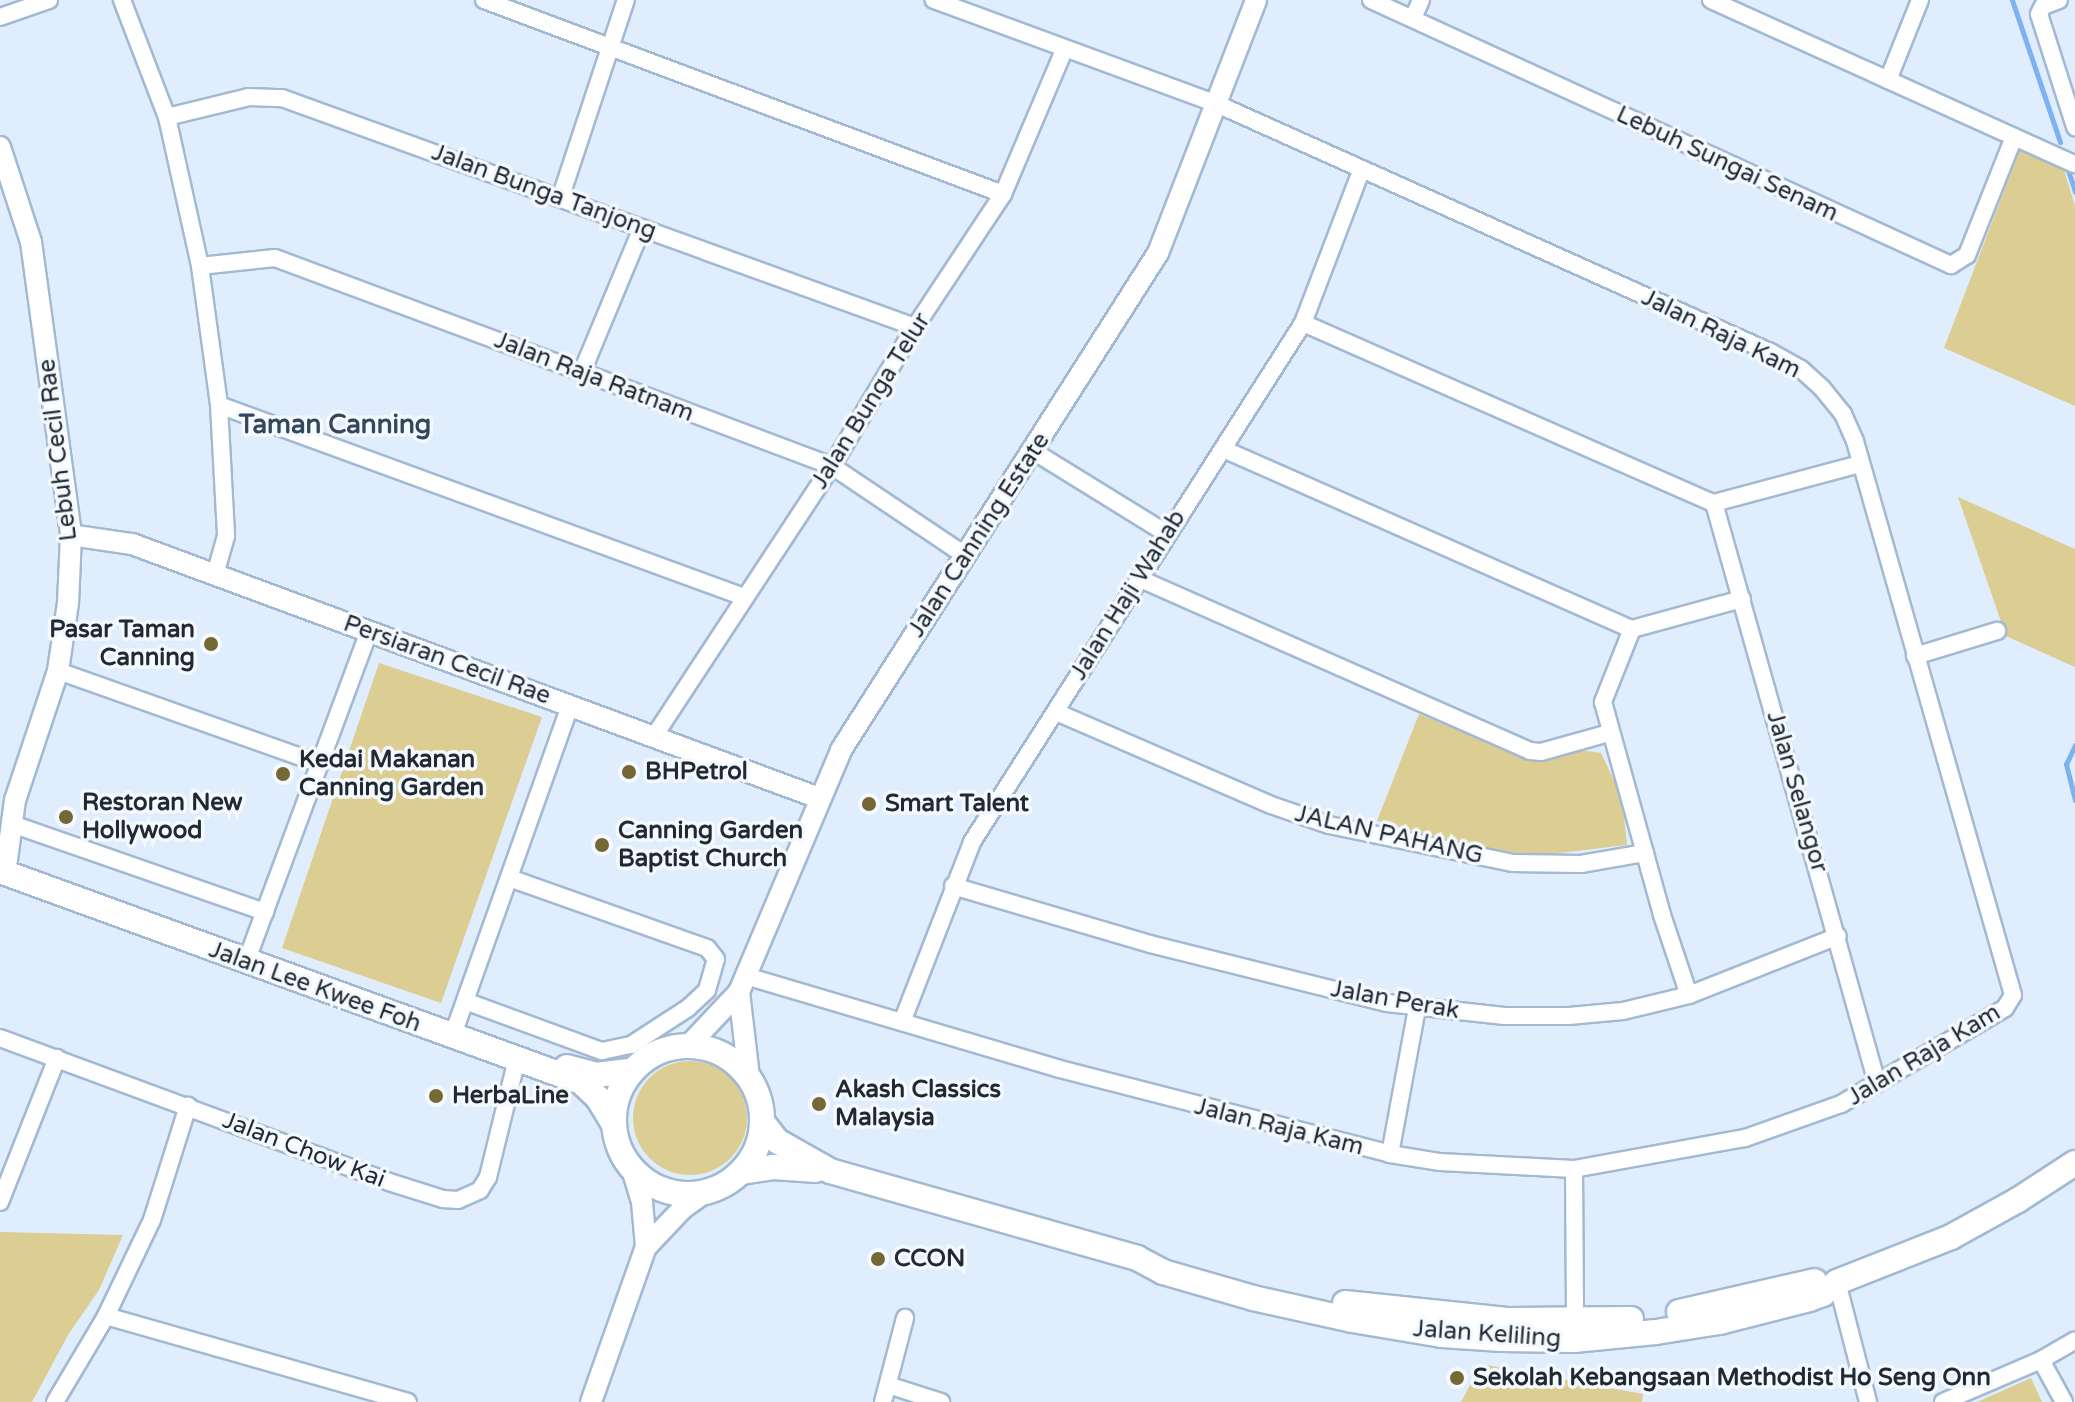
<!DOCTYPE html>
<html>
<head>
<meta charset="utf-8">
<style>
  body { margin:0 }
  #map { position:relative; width:2075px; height:1402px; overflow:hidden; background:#dfedfd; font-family:"Varela Round",sans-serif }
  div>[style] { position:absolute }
  .green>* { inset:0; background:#dccd92 }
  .round { border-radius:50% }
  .stream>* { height:5px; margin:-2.5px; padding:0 2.5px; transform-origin:2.5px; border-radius:2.5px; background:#7cb2f1 }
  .roads { filter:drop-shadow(2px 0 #a3b9d2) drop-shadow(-2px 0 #a3b9d2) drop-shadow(0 2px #a3b9d2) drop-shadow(0 -2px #a3b9d2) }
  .minor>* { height:16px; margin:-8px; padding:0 8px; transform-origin:8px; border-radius:8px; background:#fff }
  .tertiary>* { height:20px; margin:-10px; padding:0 10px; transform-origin:10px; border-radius:10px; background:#fff }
  .secondary>* { height:24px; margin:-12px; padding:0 12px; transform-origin:12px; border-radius:12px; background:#fff }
  .secondary>.ring { margin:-12px; padding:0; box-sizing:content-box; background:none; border:24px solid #fff; border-radius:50% }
  .dots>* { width:22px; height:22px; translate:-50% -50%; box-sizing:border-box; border:4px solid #f4f9fe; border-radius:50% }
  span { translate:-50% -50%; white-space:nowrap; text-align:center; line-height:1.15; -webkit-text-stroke:7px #f4f9fe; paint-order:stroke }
  .street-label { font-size:24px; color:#212933 }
  .poi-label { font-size:24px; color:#212933; font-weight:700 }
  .right { translate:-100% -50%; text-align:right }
  .left { translate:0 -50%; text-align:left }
  .neighbourhood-label { font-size:26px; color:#34465c; font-weight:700 }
</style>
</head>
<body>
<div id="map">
  <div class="green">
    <div style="clip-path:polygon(2020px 149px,2064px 170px,2075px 206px,2075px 406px,1944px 348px)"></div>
    <div style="clip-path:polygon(1958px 497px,2075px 549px,2075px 667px,2006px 636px)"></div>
    <div style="clip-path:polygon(379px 663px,542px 717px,441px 1003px,282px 948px)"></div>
    <div style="clip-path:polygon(1419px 714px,1499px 747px,1541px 759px,1575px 749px,1601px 753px,1622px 797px,1627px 845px,1542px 855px,1484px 851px,1377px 821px)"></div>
    <div class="round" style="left:633px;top:1061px;width:114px;height:114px"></div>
    <div style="clip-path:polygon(0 1232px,123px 1235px,99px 1290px,68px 1335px,32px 1402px,0 1402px)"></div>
    <div style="clip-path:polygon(1481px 1364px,1643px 1394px,1642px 1402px,1461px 1402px)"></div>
    <div style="clip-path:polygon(2031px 1378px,2042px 1402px,1977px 1402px)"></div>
  </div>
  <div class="stream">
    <div style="left:2012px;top:0;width:150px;rotate:71.3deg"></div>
    <div style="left:2068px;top:170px;width:23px;rotate:72deg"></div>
    <div style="left:2075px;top:745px;width:21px;rotate:115deg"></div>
    <div style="left:2066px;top:764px;width:37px;rotate:76deg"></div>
  </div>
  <div class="roads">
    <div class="minor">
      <div style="left:122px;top:0;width:125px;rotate:69deg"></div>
      <div style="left:167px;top:117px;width:153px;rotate:77.5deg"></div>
      <div style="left:200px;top:266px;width:140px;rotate:82.2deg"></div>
      <div style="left:219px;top:405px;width:131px;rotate:86.9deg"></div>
      <div style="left:226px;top:536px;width:41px;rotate:105.8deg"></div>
      <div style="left:484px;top:0;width:554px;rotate:20.5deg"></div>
      <div style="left:1371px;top:0;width:638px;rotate:24.56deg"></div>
      <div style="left:1951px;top:265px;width:19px;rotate:-32deg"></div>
      <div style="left:1967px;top:255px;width:127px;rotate:-68.3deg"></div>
      <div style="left:1711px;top:0;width:399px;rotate:24.3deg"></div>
      <div style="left:2059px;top:0;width:17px;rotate:159deg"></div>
      <div style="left:2043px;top:6px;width:9px;rotate:117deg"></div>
      <div style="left:2039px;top:14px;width:119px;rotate:72.3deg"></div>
      <div style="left:0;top:17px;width:52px;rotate:-19.1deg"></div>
      <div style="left:1413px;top:18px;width:20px;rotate:-66deg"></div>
      <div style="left:1888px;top:80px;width:86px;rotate:-68.2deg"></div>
      <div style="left:167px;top:117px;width:84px;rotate:-13.7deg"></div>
      <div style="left:249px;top:97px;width:33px;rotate:2deg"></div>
      <div style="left:282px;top:98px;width:673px;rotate:19.89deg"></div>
      <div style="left:561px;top:196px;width:206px;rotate:-71.7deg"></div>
      <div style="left:200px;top:266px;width:75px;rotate:-6.1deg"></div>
      <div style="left:275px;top:258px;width:327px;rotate:20.4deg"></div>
      <div style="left:582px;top:372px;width:267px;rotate:20.6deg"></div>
      <div style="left:832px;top:466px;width:161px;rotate:33.9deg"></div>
      <div style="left:1303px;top:323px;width:449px;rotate:23.7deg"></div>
      <div style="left:1714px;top:503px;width:151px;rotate:-15deg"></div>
      <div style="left:582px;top:372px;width:156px;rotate:-67.4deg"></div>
      <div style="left:219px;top:405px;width:559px;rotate:20.09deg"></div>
      <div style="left:1223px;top:449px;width:447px;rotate:23.8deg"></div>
      <div style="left:1632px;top:629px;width:114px;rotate:-15.3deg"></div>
      <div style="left:1033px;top:451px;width:156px;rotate:31.7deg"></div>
      <div style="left:1714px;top:503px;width:602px;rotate:74.3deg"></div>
      <div style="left:1138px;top:578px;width:428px;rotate:23.8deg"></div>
      <div style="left:1530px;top:751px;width:11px;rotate:5deg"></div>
      <div style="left:1541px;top:752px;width:71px;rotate:-15.6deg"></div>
      <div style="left:1632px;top:629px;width:79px;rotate:111.7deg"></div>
      <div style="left:1603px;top:702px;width:221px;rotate:74.5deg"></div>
      <div style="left:1662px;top:915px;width:84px;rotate:71.4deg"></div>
      <div style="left:1915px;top:656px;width:86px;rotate:-17deg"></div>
      <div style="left:58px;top:671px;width:278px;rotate:19.5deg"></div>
      <div style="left:1056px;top:712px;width:234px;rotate:23.4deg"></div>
      <div style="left:1271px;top:805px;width:61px;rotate:19deg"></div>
      <div style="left:1329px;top:825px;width:187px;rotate:11.7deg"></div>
      <div style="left:1512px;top:863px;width:69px;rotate:0.8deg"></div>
      <div style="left:1581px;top:864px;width:65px;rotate:-9.8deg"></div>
      <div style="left:653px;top:738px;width:326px;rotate:-56.7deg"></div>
      <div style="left:832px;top:466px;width:162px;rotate:-59.2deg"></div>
      <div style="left:915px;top:327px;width:159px;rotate:-56.5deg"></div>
      <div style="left:1003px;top:194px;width:156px;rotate:-67deg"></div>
      <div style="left:12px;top:824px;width:268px;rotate:19.2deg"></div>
      <div style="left:953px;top:886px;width:205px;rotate:16.4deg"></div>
      <div style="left:1150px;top:944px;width:244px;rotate:14deg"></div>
      <div style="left:1387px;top:1003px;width:118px;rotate:6.3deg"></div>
      <div style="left:1504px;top:1016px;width:65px"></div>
      <div style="left:1569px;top:1016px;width:54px;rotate:-5.3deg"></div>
      <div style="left:1623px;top:1011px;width:68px;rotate:-13.6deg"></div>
      <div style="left:1689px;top:995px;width:160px;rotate:-21.6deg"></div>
      <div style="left:246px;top:962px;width:353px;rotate:-69.6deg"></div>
      <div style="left:746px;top:976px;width:323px;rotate:16.5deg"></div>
      <div style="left:1056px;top:1068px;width:345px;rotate:14.4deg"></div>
      <div style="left:1390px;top:1154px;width:51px;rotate:9.1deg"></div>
      <div style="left:1440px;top:1162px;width:134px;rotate:3deg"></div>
      <div style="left:1574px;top:1169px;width:174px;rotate:-10.3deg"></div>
      <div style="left:1745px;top:1138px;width:102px;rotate:-19.5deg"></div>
      <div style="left:1841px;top:1104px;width:190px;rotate:-30.3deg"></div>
      <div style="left:2005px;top:1008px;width:15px;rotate:-58deg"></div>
      <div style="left:2013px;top:995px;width:576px;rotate:-105.92deg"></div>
      <div style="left:1855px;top:441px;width:30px;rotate:-114deg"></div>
      <div style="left:1843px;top:414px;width:33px;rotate:-129deg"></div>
      <div style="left:1822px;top:388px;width:28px;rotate:-138deg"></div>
      <div style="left:1801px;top:369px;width:35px;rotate:-151deg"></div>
      <div style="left:1770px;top:352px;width:606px;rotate:-155.85deg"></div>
      <div style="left:1217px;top:104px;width:302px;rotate:-159.8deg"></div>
      <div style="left:465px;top:1001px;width:146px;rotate:20.1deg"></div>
      <div style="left:602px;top:1051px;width:30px;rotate:-12deg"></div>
      <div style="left:631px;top:1045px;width:68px;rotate:-33deg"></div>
      <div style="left:688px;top:1008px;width:26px;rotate:-43deg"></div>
      <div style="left:707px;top:990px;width:32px;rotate:-74deg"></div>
      <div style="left:716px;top:959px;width:14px;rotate:-129deg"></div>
      <div style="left:707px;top:948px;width:210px;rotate:-160.5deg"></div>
      <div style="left:902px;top:1022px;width:193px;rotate:-68.7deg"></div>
      <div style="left:972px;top:842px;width:616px;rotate:-57.47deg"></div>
      <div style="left:1303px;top:323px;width:163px;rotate:-69.1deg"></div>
      <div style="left:456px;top:1026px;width:340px;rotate:-70.4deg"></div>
      <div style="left:0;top:1038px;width:415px;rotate:20.3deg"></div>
      <div style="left:389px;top:1182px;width:57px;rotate:17.5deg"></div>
      <div style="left:443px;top:1199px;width:15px;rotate:4deg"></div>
      <div style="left:458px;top:1200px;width:24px;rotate:-24deg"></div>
      <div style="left:480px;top:1190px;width:15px;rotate:-58deg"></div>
      <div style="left:488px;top:1177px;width:122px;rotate:-76.2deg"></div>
      <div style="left:1390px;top:1154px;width:147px;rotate:-79.5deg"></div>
      <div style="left:1574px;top:1169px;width:152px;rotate:89.6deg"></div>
      <div style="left:0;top:1202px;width:155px;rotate:-68.4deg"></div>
      <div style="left:1837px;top:1282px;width:124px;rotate:75.5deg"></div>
      <div style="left:106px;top:1316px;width:314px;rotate:15.9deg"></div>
      <div style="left:2041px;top:1360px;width:48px;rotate:61.3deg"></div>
      <div style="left:888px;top:1385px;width:56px;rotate:17.8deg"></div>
      <div style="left:55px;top:1402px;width:100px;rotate:-59.3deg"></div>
      <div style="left:106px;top:1316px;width:106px;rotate:-64.4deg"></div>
      <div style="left:152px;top:1220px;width:120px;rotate:-72.5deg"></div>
      <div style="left:883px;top:1402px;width:87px;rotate:-75.3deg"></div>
      <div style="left:1943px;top:1402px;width:107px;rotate:-23.2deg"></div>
      <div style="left:2041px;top:1360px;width:39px;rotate:-30deg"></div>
    </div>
    <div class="tertiary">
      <div style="left:0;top:147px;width:100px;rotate:71.9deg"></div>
      <div style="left:31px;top:242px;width:296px;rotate:82.2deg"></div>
      <div style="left:71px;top:535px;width:68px;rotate:92.5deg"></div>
      <div style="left:68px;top:603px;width:69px;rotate:98.4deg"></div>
      <div style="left:58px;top:671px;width:136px;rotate:108.4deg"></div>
      <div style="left:15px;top:800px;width:61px;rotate:97.6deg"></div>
      <div style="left:71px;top:535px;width:62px;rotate:8.4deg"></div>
      <div style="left:132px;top:544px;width:732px;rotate:20.29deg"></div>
      <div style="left:689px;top:1045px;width:73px;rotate:-46.7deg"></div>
      <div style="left:749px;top:1077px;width:86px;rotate:-96.7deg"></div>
      <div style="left:739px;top:992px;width:263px;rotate:-67.1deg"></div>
      <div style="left:841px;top:750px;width:589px;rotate:-57.47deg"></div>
      <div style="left:1158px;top:253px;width:271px;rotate:-68.8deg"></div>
      <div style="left:632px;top:1169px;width:34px;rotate:73deg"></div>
      <div style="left:642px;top:1202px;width:45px;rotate:84.9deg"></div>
      <div style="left:591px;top:1402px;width:164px;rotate:-70.5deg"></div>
      <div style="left:646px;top:1247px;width:52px;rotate:-46.5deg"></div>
      <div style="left:682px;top:1209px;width:27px;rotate:-36deg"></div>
    </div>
    <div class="secondary">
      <div style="left:0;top:871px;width:618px;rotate:19.96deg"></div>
      <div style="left:581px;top:1082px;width:23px;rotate:43deg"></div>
      <div style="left:598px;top:1098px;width:29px;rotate:59deg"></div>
      <div class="ring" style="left:614px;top:1046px;width:124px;height:124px"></div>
      <div style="left:567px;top:1067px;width:30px;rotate:15deg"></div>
      <div style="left:596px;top:1075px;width:35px;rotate:-7deg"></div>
      <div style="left:763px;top:1123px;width:23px;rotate:52deg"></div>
      <div style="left:777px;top:1141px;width:61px;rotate:29.5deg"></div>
      <div style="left:830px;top:1171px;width:319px;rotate:15.8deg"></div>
      <div style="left:1137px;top:1258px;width:30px;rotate:28deg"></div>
      <div style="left:1163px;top:1272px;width:94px;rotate:16.1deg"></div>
      <div style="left:1253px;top:1298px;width:101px;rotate:12.5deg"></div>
      <div style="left:1352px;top:1320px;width:91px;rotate:9.5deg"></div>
      <div style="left:1442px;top:1335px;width:60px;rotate:3.8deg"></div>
      <div style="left:1502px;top:1339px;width:72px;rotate:0.8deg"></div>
      <div style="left:1574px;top:1340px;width:82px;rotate:-5.6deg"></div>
      <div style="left:1656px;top:1332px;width:64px;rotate:-9deg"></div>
      <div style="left:1719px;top:1322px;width:93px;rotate:-14.3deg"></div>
      <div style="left:1809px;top:1299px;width:15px;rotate:-20deg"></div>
      <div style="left:1823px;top:1294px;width:18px;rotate:-41deg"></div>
      <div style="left:1837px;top:1282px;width:123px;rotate:-21.5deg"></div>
      <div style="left:1951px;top:1237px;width:77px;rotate:-28.9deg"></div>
      <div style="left:2018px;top:1200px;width:68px;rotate:-33deg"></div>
      <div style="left:742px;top:1172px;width:31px;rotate:-9deg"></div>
      <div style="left:773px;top:1167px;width:43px;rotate:4deg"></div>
      <div style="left:1345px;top:1303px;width:163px;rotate:6deg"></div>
      <div style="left:1507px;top:1320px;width:124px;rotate:-0.5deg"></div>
      <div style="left:1679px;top:1312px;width:139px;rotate:-12.8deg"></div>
    </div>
  </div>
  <div class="dots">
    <div style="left:211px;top:644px;background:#746835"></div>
    <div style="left:629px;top:772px;background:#746835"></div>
    <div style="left:283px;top:774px;background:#746835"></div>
    <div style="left:869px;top:804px;background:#746835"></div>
    <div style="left:66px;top:817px;background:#746835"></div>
    <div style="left:602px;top:845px;background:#746835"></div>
    <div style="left:436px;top:1096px;background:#746835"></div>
    <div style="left:819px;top:1104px;background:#746835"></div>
    <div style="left:878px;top:1259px;background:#746835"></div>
    <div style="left:1457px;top:1378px;background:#746835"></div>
  </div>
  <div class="street-label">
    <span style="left:1727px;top:164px;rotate:25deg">Lebuh Sungai Senam</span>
    <span style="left:544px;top:192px;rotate:20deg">Jalan Bunga Tanjong</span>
    <span style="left:1721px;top:334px;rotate:26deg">Jalan Raja Kam</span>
    <span style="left:594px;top:377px;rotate:21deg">Jalan Raja Ratnam</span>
    <span style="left:871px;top:401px;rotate:-58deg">Jalan Bunga Telur</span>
    <span style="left:58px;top:450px;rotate:-97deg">Lebuh Cecil Rae</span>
    <span style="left:979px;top:535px;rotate:-57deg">Jalan Canning Estate</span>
    <span style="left:1128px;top:595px;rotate:-58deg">Jalan Haji Wahab</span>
    <span style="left:447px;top:660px;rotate:20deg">Persiaran Cecil Rae</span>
    <span style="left:1797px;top:792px;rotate:74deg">Jalan Selangor</span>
    <span style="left:1389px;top:835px;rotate:13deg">JALAN PAHANG</span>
    <span style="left:315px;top:987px;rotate:20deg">Jalan Lee Kwee Foh</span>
    <span style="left:1395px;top:1000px;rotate:10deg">Jalan Perak</span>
    <span style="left:1924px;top:1055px;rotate:-31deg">Jalan Raja Kam</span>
    <span style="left:1279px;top:1127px;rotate:14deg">Jalan Raja Kam</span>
    <span style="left:304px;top:1150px;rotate:21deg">Jalan Chow Kai</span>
    <span style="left:1487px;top:1334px;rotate:4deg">Jalan Keliling</span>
  </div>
  <div class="poi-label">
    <span class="right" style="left:195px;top:644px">Pasar Taman<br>Canning</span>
    <span class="left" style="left:299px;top:774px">Kedai Makanan<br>Canning Garden</span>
    <span class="left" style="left:645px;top:772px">BHPetrol</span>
    <span class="left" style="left:82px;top:817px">Restoran New<br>Hollywood</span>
    <span class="left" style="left:885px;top:804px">Smart Talent</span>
    <span class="left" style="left:618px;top:845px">Canning Garden<br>Baptist Church</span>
    <span class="left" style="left:835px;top:1104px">Akash Classics<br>Malaysia</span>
    <span class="left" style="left:452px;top:1096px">HerbaLine</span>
    <span class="left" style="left:894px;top:1259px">CCON</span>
    <span class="left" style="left:1473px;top:1378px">Sekolah Kebangsaan Methodist Ho Seng Onn</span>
  </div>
  <div class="neighbourhood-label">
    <span style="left:335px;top:425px">Taman Canning</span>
  </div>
</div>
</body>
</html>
